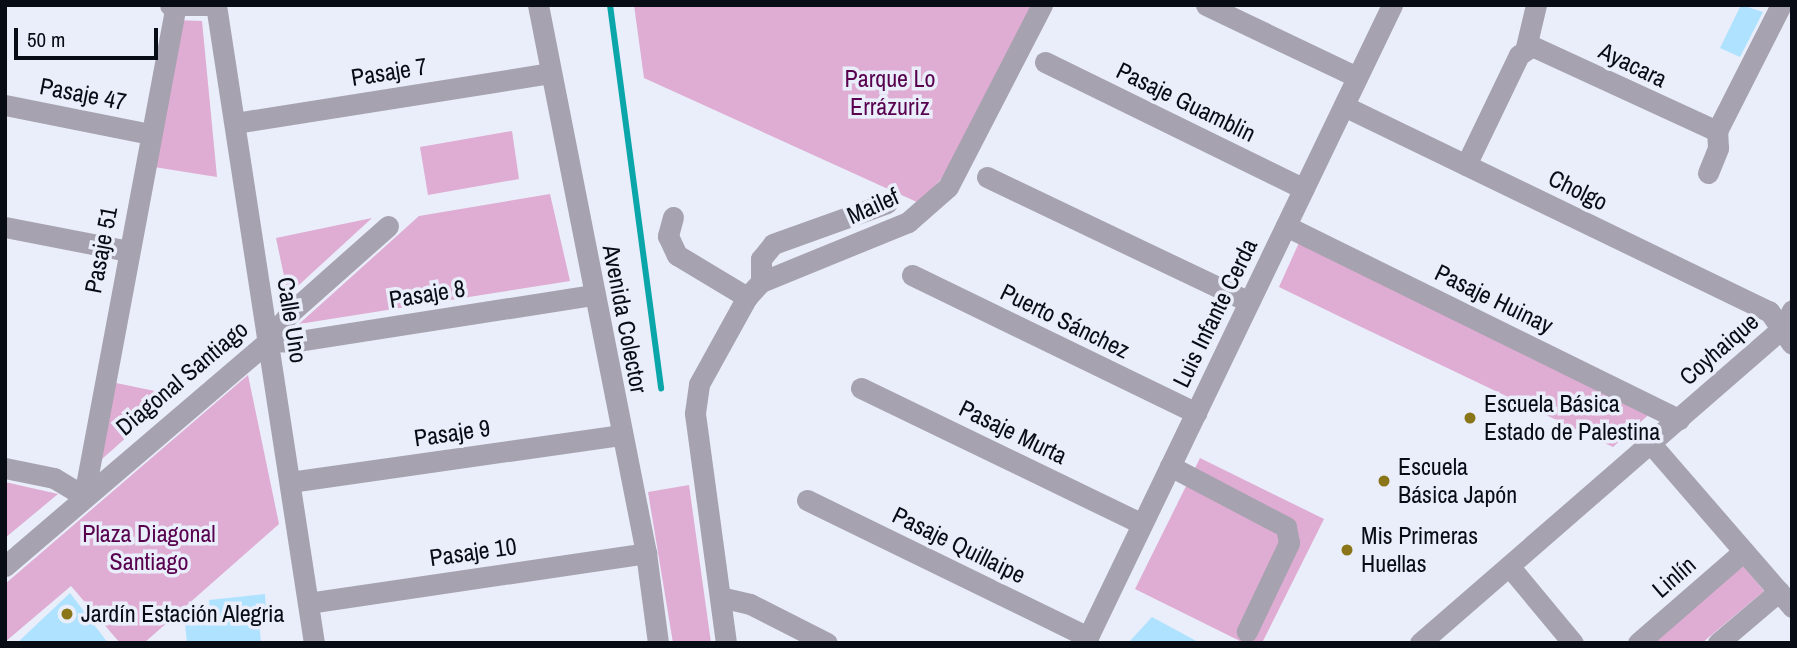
<!DOCTYPE html>
<html>
<head>
<meta charset="utf-8">
<style>
  body { margin:0 }
  #map { position:relative; width:1797px; height:648px; overflow:hidden; background:#e9eefa; font-family:"Archivo Narrow",sans-serif }
  div>[style] { position:absolute }
  .green>* { inset:0; background:#dfacd3 }
  .stream>* { height:6px; margin:-3px; padding:0 3px; transform-origin:3px; border-radius:3px; background:#0ba6a9 }
  .building>* { inset:0; background:#aee2fe }
  .minor>* { height:21px; margin:-10.5px; padding:0 10.5px; transform-origin:10.5px; border-radius:10.5px; background:#a6a2af }
  .dots>* { width:19px; height:19px; translate:-50% -50%; box-sizing:border-box; border:4px solid #e9eefa; border-radius:50% }
  span { translate:-50% -50%; white-space:nowrap; text-align:center; line-height:1.15; -webkit-text-stroke:7px #e9eefa; paint-order:stroke }
  .street-label { font-size:24px; color:#080c15 }
  .park-label { font-size:24px; color:#58014e }
  .poi-label { font-size:24px; color:#080c15 }
  .left { translate:0 -50%; text-align:left }
  .frame { position:absolute; inset:0; border:7px solid #080c15; pointer-events:none }
  .scale { position:absolute; left:14px; top:28px; width:144px; height:32px; box-sizing:border-box; border:4px solid #080c15; border-top:0; padding-left:9px; font-size:21px; line-height:24px; white-space:nowrap; color:#080c15; -webkit-text-stroke:5px #e9eefa; paint-order:stroke }
</style>
</head>
<body>
<div id="map">
  <div class="green">
    <div style="clip-path:polygon(634px 5px,1032px 5px,954px 165px,919px 203px,644px 78px)"></div>
    <div style="clip-path:polygon(175px 20px,202px 21px,217px 177px,154px 167px)"></div>
    <div style="clip-path:polygon(512px 131px,519px 179px,428px 195px,420px 147px)"></div>
    <div style="clip-path:polygon(550px 194px,570px 281px,299px 324px,419px 216px)"></div>
    <div style="clip-path:polygon(372px 218px,288px 295px,276px 238px)"></div>
    <div style="clip-path:polygon(1302px 236px,1655px 409px,1613px 447px,1355px 324px,1279px 287px)"></div>
    <div style="clip-path:polygon(248px 375px,279px 524px,144px 643px,120px 643px,71px 586px,5px 642px,5px 584px)"></div>
    <div style="clip-path:polygon(116px 383px,174px 395px,93px 467px)"></div>
    <div style="clip-path:polygon(1200px 458px,1324px 519px,1262px 643px,1244px 643px,1135px 589px)"></div>
    <div style="clip-path:polygon(5px 482px,58px 494px,5px 538px)"></div>
    <div style="clip-path:polygon(689px 485px,711px 643px,673px 643px,648px 492px)"></div>
    <div style="clip-path:polygon(1741px 563px,1764px 591px,1702px 643px,1646px 643px)"></div>
  </div>
  <div class="stream">
    <div style="left:610px;top:5px;width:387px;rotate:82.4deg"></div>
  </div>
  <div class="building">
    <div style="clip-path:polygon(1741px 5px,1763px 12px,1740px 57px,1720px 48px)"></div>
    <div style="clip-path:polygon(70px 593px,108px 643px,17px 643px)"></div>
    <div style="clip-path:polygon(265px 594px,266px 611px,258px 611px,261px 643px,187px 643px,185px 624px,192px 623px,191px 612px,210px 610px,209px 600px)"></div>
    <div style="clip-path:polygon(1152px 617px,1200px 643px,1128px 643px)"></div>
  </div>
  <div class="minor">
    <div style="left:170px;top:5px;width:43px"></div>
    <div style="left:216px;top:5px;width:645px;rotate:81.27deg"></div>
    <div style="left:538px;top:5px;width:559px;rotate:78.85deg"></div>
    <div style="left:646px;top:553px;width:91px;rotate:82.4deg"></div>
    <div style="left:1206px;top:5px;width:167px;rotate:25.5deg"></div>
    <div style="left:1526px;top:47px;width:43px;rotate:-76.6deg"></div>
    <div style="left:1045px;top:62px;width:288px;rotate:26.1deg"></div>
    <div style="left:5px;top:105px;width:148px;rotate:11.3deg"></div>
    <div style="left:1344px;top:106px;width:472px;rotate:25.8deg"></div>
    <div style="left:1769px;top:311px;width:40px;rotate:55.1deg"></div>
    <div style="left:235px;top:123px;width:320px;rotate:-9deg"></div>
    <div style="left:1466px;top:165px;width:122px;rotate:-64.3deg"></div>
    <div style="left:1519px;top:55px;width:16px;rotate:-35deg"></div>
    <div style="left:1532px;top:46px;width:204px;rotate:24.7deg"></div>
    <div style="left:1717px;top:131px;width:141px;rotate:-63.1deg"></div>
    <div style="left:1708px;top:173px;width:27px;rotate:-68deg"></div>
    <div style="left:1718px;top:148px;width:17px;rotate:-93deg"></div>
    <div style="left:987px;top:177px;width:290px;rotate:25.5deg"></div>
    <div style="left:673px;top:217px;width:20px;rotate:105deg"></div>
    <div style="left:668px;top:236px;width:21px;rotate:65deg"></div>
    <div style="left:677px;top:255px;width:82px;rotate:31deg"></div>
    <div style="left:1286px;top:226px;width:438px;rotate:26.2deg"></div>
    <div style="left:5px;top:227px;width:125px;rotate:11deg"></div>
    <div style="left:912px;top:275px;width:316px;rotate:25.9deg"></div>
    <div style="left:761px;top:282px;width:23px;rotate:-90deg"></div>
    <div style="left:761px;top:259px;width:19px;rotate:-51deg"></div>
    <div style="left:773px;top:244px;width:121px;rotate:-19.8deg"></div>
    <div style="left:268px;top:341px;width:24px;rotate:2deg"></div>
    <div style="left:292px;top:342px;width:305px;rotate:-8.9deg"></div>
    <div style="left:861px;top:388px;width:312px;rotate:25.8deg"></div>
    <div style="left:1651px;top:444px;width:216px;rotate:49.1deg"></div>
    <div style="left:1170px;top:466px;width:131px;rotate:27.7deg"></div>
    <div style="left:1286px;top:527px;width:16px;rotate:79deg"></div>
    <div style="left:1289px;top:543px;width:98px;rotate:115.5deg"></div>
    <div style="left:5px;top:468px;width:50px;rotate:11.5deg"></div>
    <div style="left:54px;top:478px;width:35px;rotate:31deg"></div>
    <div style="left:290px;top:482px;width:335px;rotate:-8.1deg"></div>
    <div style="left:84px;top:496px;width:490px;rotate:-79.4deg"></div>
    <div style="left:807px;top:500px;width:313px;rotate:26deg"></div>
    <div style="left:5px;top:566px;width:346px;rotate:-40.5deg"></div>
    <div style="left:268px;top:341px;width:36px;rotate:-52deg"></div>
    <div style="left:290px;top:313px;width:131px;rotate:-41.6deg"></div>
    <div style="left:1509px;top:566px;width:100px;rotate:50.3deg"></div>
    <div style="left:720px;top:597px;width:31px;rotate:13deg"></div>
    <div style="left:750px;top:604px;width:86px;rotate:26.9deg"></div>
    <div style="left:308px;top:603px;width:342px;rotate:-8.4deg"></div>
    <div style="left:726px;top:643px;width:232px;rotate:-97.7deg"></div>
    <div style="left:695px;top:413px;width:29px;rotate:-82deg"></div>
    <div style="left:699px;top:384px;width:99px;rotate:-61.1deg"></div>
    <div style="left:747px;top:297px;width:21px;rotate:-47deg"></div>
    <div style="left:761px;top:282px;width:159px;rotate:-22.2deg"></div>
    <div style="left:908px;top:222px;width:53px;rotate:-41.2deg"></div>
    <div style="left:948px;top:187px;width:205px;rotate:-62.7deg"></div>
    <div style="left:1085px;top:643px;width:708px;rotate:-64.3deg"></div>
    <div style="left:1420px;top:643px;width:481px;rotate:-41deg"></div>
    <div style="left:1783px;top:328px;width:20px;rotate:-63deg"></div>
    <div style="left:1638px;top:643px;width:140px;rotate:-41deg"></div>
    <div style="left:1718px;top:643px;width:80px;rotate:-40.4deg"></div>
  </div>
  <div class="dots">
    <div style="left:1470px;top:418px;background:#8b7519"></div>
    <div style="left:1384px;top:481px;background:#8b7519"></div>
    <div style="left:1347px;top:550px;background:#8b7519"></div>
    <div style="left:67px;top:614px;background:#8b7519"></div>
  </div>
  <div class="street-label">
    <span style="left:1633px;top:65px;rotate:26deg">Ayacara</span>
    <span style="left:389px;top:72px;rotate:-9deg">Pasaje 7</span>
    <span style="left:83px;top:94px;rotate:11deg">Pasaje 47</span>
    <span style="left:1186px;top:102px;rotate:26deg">Pasaje Guamblin</span>
    <span style="left:1578px;top:190px;rotate:26deg">Cholgo</span>
    <span style="left:873px;top:206px;rotate:-24deg">Mailef</span>
    <span style="left:101px;top:250px;rotate:-79deg">Pasaje 51</span>
    <span style="left:427px;top:294px;rotate:-9deg">Pasaje 8</span>
    <span style="left:1494px;top:299px;rotate:26deg">Pasaje Huinay</span>
    <span style="left:1215px;top:313px;rotate:-64deg">Luis Infante Cerda</span>
    <span style="left:625px;top:319px;rotate:79deg">Avenida Colector</span>
    <span style="left:292px;top:320px;rotate:81deg">Calle Uno</span>
    <span style="left:1065px;top:321px;rotate:26deg">Puerto Sánchez</span>
    <span style="left:1719px;top:349px;rotate:-41deg">Coyhaique</span>
    <span style="left:182px;top:378px;rotate:-40deg">Diagonal Santiago</span>
    <span style="left:1013px;top:432px;rotate:26deg">Pasaje Murta</span>
    <span style="left:452px;top:433px;rotate:-8deg">Pasaje 9</span>
    <span style="left:959px;top:545px;rotate:26deg">Pasaje Quillaipe</span>
    <span style="left:473px;top:552px;rotate:-8deg">Pasaje 10</span>
    <span style="left:1674px;top:577px;rotate:-41deg">Linlín</span>
  </div>
  <div class="park-label">
    <span style="left:890px;top:93px">Parque Lo<br>Errázuriz</span>
    <span style="left:149px;top:548px">Plaza Diagonal<br>Santiago</span>
  </div>
  <div class="poi-label">
    <span class="left" style="left:1484px;top:418px">Escuela Básica<br>Estado de Palestina</span>
    <span class="left" style="left:1398px;top:481px">Escuela<br>Básica Japón</span>
    <span class="left" style="left:1361px;top:550px">Mis Primeras<br>Huellas</span>
    <span class="left" style="left:81px;top:614px">Jardín Estación Alegria</span>
  </div>
  <div class="frame"></div>
  <div class="scale">50 m</div>
</div>
</body>
</html>
